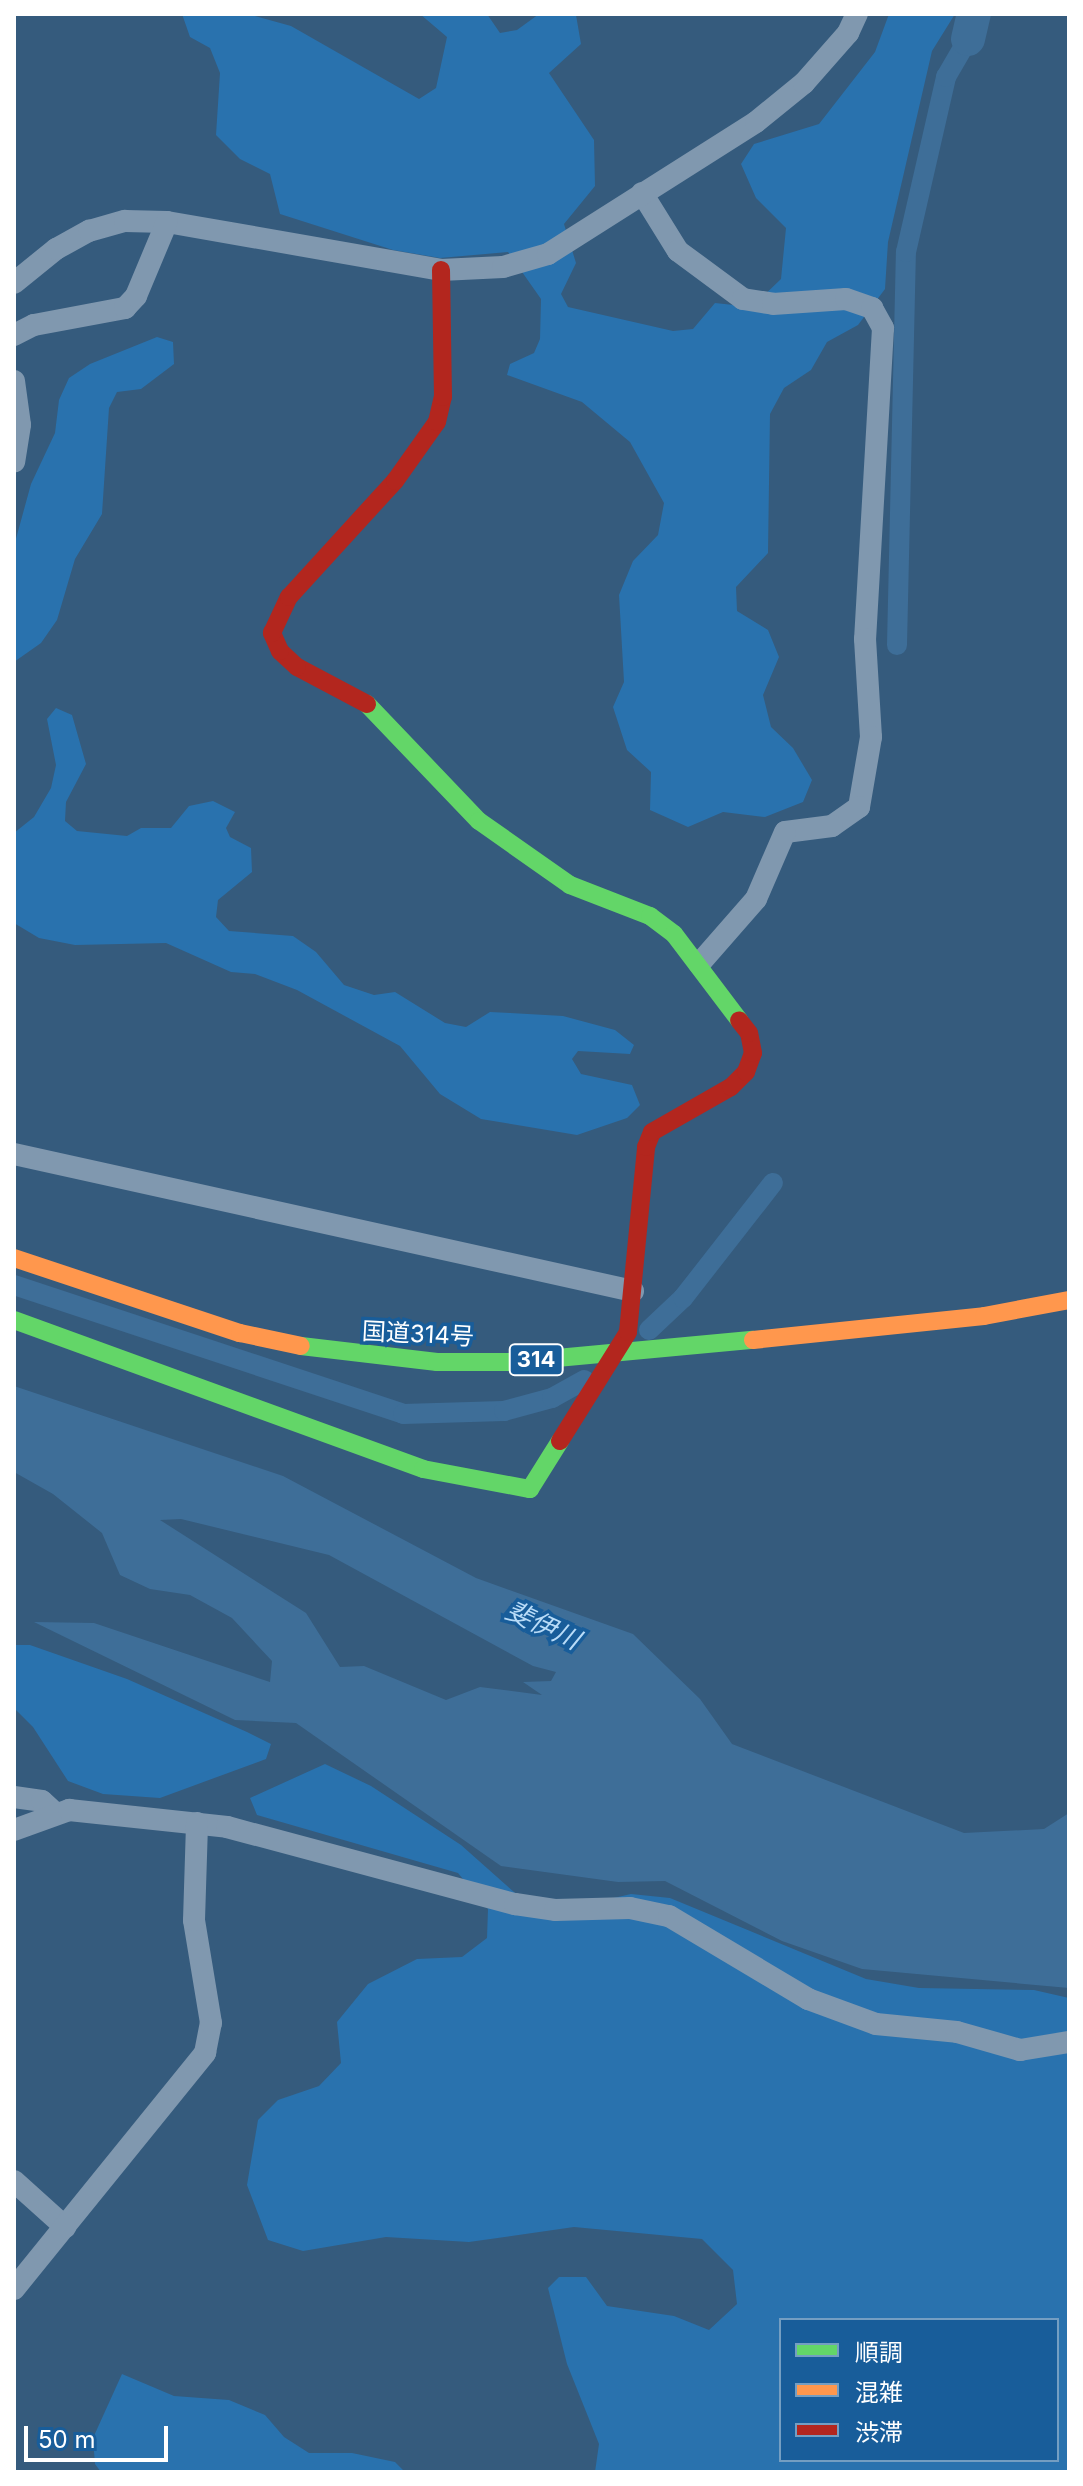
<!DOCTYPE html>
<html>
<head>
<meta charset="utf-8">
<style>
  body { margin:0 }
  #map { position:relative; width:1083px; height:2486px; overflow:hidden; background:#355b7d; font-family:Inter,"Noto Sans JP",sans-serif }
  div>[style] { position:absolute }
  .green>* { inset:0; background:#2972ae }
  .water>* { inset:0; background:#3e6e98 }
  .canal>* { height:20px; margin:-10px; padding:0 10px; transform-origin:10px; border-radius:10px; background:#3e6e98 }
  .river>* { height:34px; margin:-17px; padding:0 17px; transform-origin:17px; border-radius:17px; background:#3e6e98 }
  .street>* { height:22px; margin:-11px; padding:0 11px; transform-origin:11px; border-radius:11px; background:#8098af }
  .fast>* { height:18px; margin:-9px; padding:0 9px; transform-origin:9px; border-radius:9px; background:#63d668 }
  .slow>* { height:18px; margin:-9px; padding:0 9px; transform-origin:9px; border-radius:9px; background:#ff974d }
  .jam>* { height:18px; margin:-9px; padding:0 9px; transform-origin:9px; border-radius:9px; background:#b3261e }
  span { translate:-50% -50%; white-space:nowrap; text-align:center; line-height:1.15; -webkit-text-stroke:7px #185d9a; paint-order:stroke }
  .shield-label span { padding:2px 6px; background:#185d9a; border:2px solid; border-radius:6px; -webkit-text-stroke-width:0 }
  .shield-label { font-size:22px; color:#fff; font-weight:700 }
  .street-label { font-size:24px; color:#fff }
  .water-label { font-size:26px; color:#b9dcf8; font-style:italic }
  .frame { position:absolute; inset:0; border:16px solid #fff; pointer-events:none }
  .legend { position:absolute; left:779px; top:2318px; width:280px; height:144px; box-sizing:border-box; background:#185d9a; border:2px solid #749ec2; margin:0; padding:10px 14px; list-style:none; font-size:24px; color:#fff }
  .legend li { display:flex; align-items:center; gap:16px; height:40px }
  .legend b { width:40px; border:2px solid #749ec2 }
  .scale { position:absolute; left:24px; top:2426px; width:144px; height:36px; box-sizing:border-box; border:4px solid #fff; border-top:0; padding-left:10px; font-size:24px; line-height:28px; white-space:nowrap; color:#fff; -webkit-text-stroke:6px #185d9a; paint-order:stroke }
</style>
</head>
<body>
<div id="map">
  <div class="green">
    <div style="clip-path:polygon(182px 14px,248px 14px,291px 26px,419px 99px,436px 88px,447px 37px,420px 14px,487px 14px,500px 33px,517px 30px,539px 14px,576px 15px,581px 44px,549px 73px,594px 140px,595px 186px,564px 224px,576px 263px,561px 294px,568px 307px,673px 331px,693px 329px,715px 303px,752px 307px,781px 279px,786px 228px,756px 198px,741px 164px,754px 144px,819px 124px,875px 52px,889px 14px,955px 14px,932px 51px,888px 242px,885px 289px,858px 325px,827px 342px,811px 370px,784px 388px,770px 414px,768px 553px,736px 587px,737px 611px,768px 630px,779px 657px,763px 695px,771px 727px,793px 748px,812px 780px,803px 802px,765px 817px,723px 812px,688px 827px,650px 810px,651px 772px,627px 750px,613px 707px,624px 682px,619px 595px,633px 561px,658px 535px,664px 503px,630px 442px,582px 402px,507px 375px,510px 364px,534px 353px,540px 339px,541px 299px,508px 252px,440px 258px,393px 250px,280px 214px,270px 174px,240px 159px,216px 135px,220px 73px,210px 48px,190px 37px)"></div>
    <div style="clip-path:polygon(157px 337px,173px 342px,174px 364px,141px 389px,117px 392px,109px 408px,102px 514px,75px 559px,57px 620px,41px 643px,14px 662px,14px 546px,31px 484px,55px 433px,59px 400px,69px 378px,90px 364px)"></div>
    <div style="clip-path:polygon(56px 708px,72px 715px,86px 764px,66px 802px,65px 821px,77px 831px,127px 836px,141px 828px,171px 828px,189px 806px,213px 801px,235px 812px,226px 828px,230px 837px,251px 848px,252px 872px,218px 900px,216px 917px,229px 931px,293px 936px,316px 952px,344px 985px,374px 995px,395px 992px,445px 1023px,466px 1027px,490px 1012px,510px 1013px,563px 1016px,615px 1030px,634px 1045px,630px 1054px,578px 1051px,572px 1059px,581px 1074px,632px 1085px,640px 1105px,627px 1118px,577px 1135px,481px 1119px,440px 1094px,400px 1046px,297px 990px,255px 974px,231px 972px,166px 943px,75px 945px,39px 938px,14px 923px,14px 833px,34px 817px,51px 788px,56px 765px,47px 719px)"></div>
    <div style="clip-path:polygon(14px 1645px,30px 1645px,127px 1679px,247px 1732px,271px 1744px,266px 1759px,160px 1798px,103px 1794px,68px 1781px,33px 1727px,14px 1708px)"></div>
    <div style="clip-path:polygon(evenodd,325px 1764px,371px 1786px,461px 1845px,540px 1915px,631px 1894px,670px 1898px,866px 1979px,919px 1988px,1034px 1990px,1069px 1998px,1069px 2472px,595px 2472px,599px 2444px,567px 2364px,548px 2288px,559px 2277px,586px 2277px,607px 2306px,674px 2316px,709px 2330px,737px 2304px,733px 2270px,702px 2239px,574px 2227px,469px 2242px,386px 2237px,303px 2251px,268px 2240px,247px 2185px,258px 2120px,278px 2100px,319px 2086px,341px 2063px,337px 2022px,368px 1984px,417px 1959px,462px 1957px,487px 1938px,488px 1909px,458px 1873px,257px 1815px,250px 1798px,325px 1764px,781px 2320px,1057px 2320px,1057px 2460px,781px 2460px,781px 2320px)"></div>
    <div style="clip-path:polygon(122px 2374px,174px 2396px,229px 2400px,265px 2415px,284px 2437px,309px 2453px,352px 2453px,395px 2462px,405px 2472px,101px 2472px,95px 2464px,93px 2438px)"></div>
  </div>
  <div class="water">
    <div style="clip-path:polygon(evenodd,14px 1386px,283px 1476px,476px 1578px,633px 1634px,700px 1699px,732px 1744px,964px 1833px,1044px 1829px,1069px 1813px,1069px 1988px,862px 1969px,782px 1941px,665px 1881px,618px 1882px,501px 1866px,296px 1723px,235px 1720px,34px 1622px,94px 1623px,270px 1682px,272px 1661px,232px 1618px,190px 1595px,150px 1589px,120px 1575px,102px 1533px,53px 1494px,14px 1472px,14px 1386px,181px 1519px,329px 1555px,533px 1666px,556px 1672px,551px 1681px,523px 1682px,542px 1695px,480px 1687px,446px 1700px,364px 1666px,340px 1667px,306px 1613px,160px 1520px,181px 1519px)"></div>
  </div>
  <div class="canal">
    <div style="left:897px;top:645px;width:393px;rotate:-88.7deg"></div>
    <div style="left:906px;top:252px;width:180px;rotate:-77.1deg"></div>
    <div style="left:946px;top:77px;width:44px;rotate:-59.9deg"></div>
    <div style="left:14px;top:1285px;width:410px;rotate:18.3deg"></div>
    <div style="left:403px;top:1414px;width:101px;rotate:-1.7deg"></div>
    <div style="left:504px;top:1411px;width:50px;rotate:-15.2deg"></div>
    <div style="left:552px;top:1398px;width:37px;rotate:-29deg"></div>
    <div style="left:649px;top:1330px;width:47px;rotate:-43.3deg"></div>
    <div style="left:683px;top:1298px;width:146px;rotate:-52deg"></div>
  </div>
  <div class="river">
    <div style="left:968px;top:39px;width:26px;rotate:-77deg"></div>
  </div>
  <div class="street">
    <div style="left:642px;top:193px;width:68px;rotate:58.2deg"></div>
    <div style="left:678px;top:251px;width:81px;rotate:36.4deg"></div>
    <div style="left:743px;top:299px;width:30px;rotate:9deg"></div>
    <div style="left:773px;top:304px;width:73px;rotate:-3.9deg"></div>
    <div style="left:846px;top:299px;width:28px;rotate:19deg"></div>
    <div style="left:872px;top:308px;width:23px;rotate:61deg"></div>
    <div style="left:883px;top:328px;width:312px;rotate:93.3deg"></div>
    <div style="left:865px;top:639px;width:98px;rotate:86.5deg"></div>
    <div style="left:871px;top:737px;width:71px;rotate:99.7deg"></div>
    <div style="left:859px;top:807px;width:33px;rotate:145deg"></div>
    <div style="left:832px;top:826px;width:47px;rotate:172.7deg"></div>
    <div style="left:785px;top:832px;width:73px;rotate:113.4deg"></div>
    <div style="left:756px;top:899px;width:86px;rotate:131.2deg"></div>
    <div style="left:14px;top:283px;width:54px;rotate:-39deg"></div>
    <div style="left:56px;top:249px;width:38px;rotate:-29deg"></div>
    <div style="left:89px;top:231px;width:37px;rotate:-16deg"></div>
    <div style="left:125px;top:221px;width:42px;rotate:1.4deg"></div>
    <div style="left:167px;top:222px;width:278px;rotate:9.9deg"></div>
    <div style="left:441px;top:270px;width:62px;rotate:-2.8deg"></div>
    <div style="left:503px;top:267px;width:47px;rotate:-16.1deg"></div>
    <div style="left:548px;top:254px;width:246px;rotate:-32.4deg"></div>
    <div style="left:756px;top:122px;width:62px;rotate:-39.1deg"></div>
    <div style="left:804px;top:83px;width:67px;rotate:-48.7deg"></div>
    <div style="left:848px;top:33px;width:21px;rotate:-65deg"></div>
    <div style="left:14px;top:335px;width:22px;rotate:-27deg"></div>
    <div style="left:34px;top:325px;width:93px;rotate:-10.6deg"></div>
    <div style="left:125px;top:308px;width:16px;rotate:-47deg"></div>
    <div style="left:136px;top:296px;width:80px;rotate:-67.3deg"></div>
    <div style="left:14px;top:381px;width:44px;rotate:82.2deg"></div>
    <div style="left:20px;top:425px;width:37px;rotate:99deg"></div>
    <div style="left:14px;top:1154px;width:634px;rotate:12.48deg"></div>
    <div style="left:14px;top:1797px;width:28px;rotate:8deg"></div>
    <div style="left:42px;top:1801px;width:16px;rotate:43deg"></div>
    <div style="left:14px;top:1830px;width:59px;rotate:-20deg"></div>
    <div style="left:69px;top:1810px;width:159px;rotate:6.1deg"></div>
    <div style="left:227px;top:1827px;width:298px;rotate:15deg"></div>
    <div style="left:515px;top:1904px;width:40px;rotate:8.5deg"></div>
    <div style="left:555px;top:1910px;width:75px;rotate:-1.5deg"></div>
    <div style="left:630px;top:1908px;width:40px;rotate:12deg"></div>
    <div style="left:669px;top:1916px;width:162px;rotate:30.8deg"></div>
    <div style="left:808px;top:1999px;width:72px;rotate:20.2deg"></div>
    <div style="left:876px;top:2024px;width:81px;rotate:5.6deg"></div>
    <div style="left:957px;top:2032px;width:66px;rotate:15.9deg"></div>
    <div style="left:1020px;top:2050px;width:50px;rotate:-9.3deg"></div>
    <div style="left:14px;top:2181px;width:69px;rotate:42deg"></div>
    <div style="left:14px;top:2289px;width:304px;rotate:-51deg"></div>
    <div style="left:205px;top:2053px;width:31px;rotate:-79deg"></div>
    <div style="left:211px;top:2023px;width:104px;rotate:-99.4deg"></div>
    <div style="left:194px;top:1920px;width:97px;rotate:-88.2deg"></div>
  </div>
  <div class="fast">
    <div style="left:367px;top:704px;width:162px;rotate:46.3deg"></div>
    <div style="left:479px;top:821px;width:111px;rotate:35.1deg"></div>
    <div style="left:570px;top:885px;width:86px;rotate:21.2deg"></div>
    <div style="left:650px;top:916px;width:30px;rotate:37deg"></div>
    <div style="left:674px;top:934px;width:108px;rotate:52.9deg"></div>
    <div style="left:14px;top:1320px;width:435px;rotate:20deg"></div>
    <div style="left:423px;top:1469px;width:109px;rotate:10.6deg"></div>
    <div style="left:530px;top:1489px;width:57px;rotate:-58deg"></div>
    <div style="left:301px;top:1346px;width:137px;rotate:6.7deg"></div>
    <div style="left:437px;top:1362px;width:77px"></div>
    <div style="left:514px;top:1362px;width:240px;rotate:-5.3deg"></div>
  </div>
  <div class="slow">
    <div style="left:14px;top:1258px;width:238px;rotate:18.4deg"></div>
    <div style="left:240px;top:1333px;width:62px;rotate:12deg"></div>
    <div style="left:753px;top:1340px;width:232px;rotate:-5.9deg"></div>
    <div style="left:984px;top:1316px;width:86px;rotate:-10.7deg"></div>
  </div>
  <div class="jam">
    <div style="left:367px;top:704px;width:79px;rotate:-152.1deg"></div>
    <div style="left:297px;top:667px;width:23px;rotate:-137deg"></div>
    <div style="left:280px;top:651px;width:20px;rotate:-114deg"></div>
    <div style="left:272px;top:633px;width:40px;rotate:-65deg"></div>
    <div style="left:289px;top:597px;width:157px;rotate:-47.6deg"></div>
    <div style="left:395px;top:481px;width:72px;rotate:-54.6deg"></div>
    <div style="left:437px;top:422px;width:26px;rotate:-77deg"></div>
    <div style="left:443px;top:397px;width:127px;rotate:-90.9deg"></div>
    <div style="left:560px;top:1441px;width:128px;rotate:-58deg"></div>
    <div style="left:628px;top:1332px;width:186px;rotate:-84.4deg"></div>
    <div style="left:646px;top:1147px;width:16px;rotate:-68deg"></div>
    <div style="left:652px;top:1132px;width:91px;rotate:-29.7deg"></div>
    <div style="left:731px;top:1087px;width:21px;rotate:-45deg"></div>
    <div style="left:746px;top:1072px;width:20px;rotate:-70deg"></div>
    <div style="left:753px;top:1053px;width:20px;rotate:-101deg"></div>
    <div style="left:749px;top:1033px;width:16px;rotate:-128deg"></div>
  </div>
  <div class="shield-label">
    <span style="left:536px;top:1360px">314</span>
  </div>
  <div class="street-label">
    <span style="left:418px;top:1334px;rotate:3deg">国道314号</span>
  </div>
  <div class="water-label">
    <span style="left:543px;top:1625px;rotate:25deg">斐伊川</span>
  </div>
  <div class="frame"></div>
  <ul class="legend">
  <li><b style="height:10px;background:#63d668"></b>順調</li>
  <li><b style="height:10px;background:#ff974d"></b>混雑</li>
  <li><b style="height:10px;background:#b3261e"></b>渋滞</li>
  </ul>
  <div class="scale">50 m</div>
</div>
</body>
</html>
